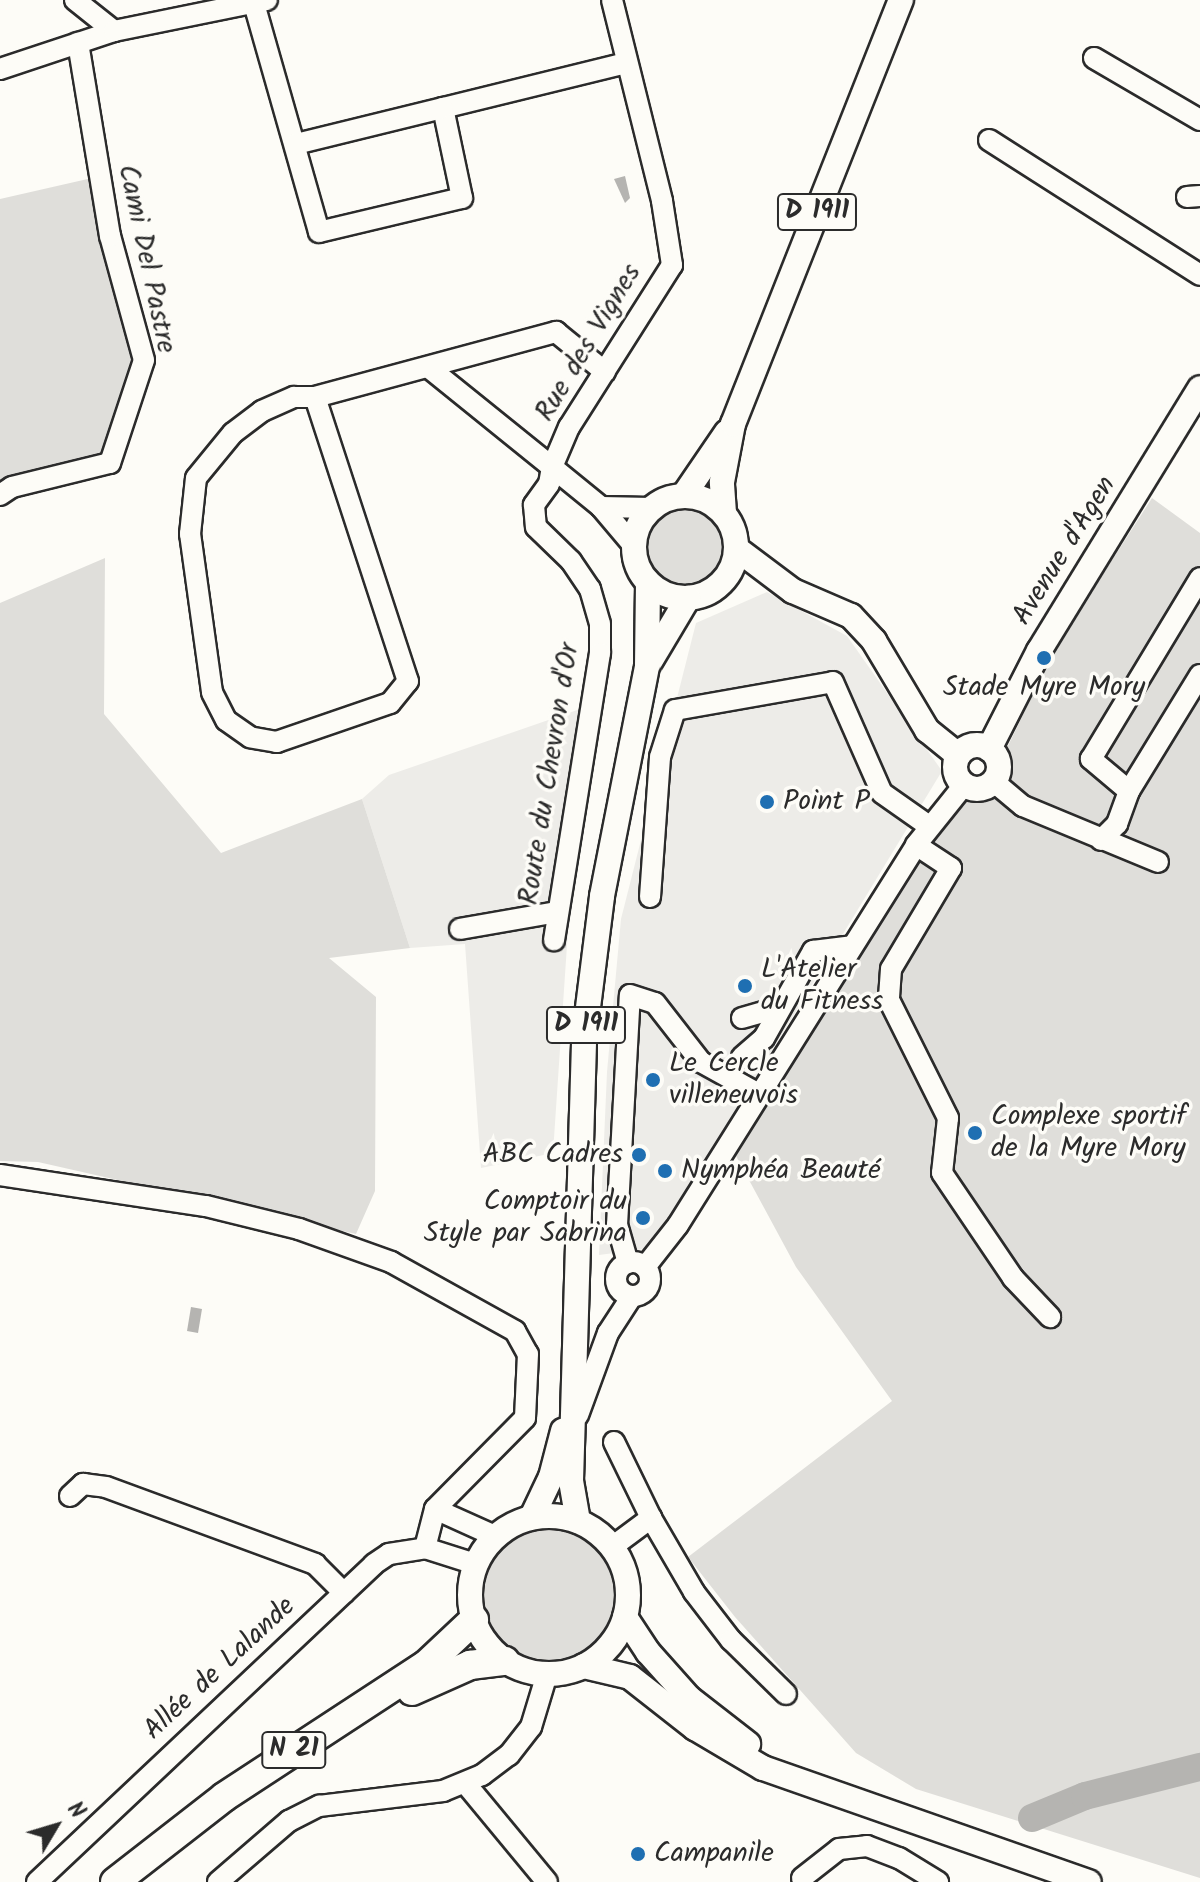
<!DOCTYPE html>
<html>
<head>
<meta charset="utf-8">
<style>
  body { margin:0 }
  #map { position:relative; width:1200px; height:1882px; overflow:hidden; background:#fdfcf7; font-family:Kalam,sans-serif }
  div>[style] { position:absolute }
  .built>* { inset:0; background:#edece8 }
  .green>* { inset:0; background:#dfdeda }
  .round { border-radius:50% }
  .water>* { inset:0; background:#b5b4b1 }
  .river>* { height:28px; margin:-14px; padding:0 14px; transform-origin:14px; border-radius:14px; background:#b5b4b1 }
  .roads { filter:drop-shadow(2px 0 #2b2b2b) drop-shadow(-2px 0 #2b2b2b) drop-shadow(0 2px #2b2b2b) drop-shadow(0 -2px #2b2b2b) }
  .minor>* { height:20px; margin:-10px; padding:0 10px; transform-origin:10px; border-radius:10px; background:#fdfcf7 }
  .minor>.ring { margin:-10px; padding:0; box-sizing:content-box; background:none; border:20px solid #fdfcf7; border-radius:50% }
  .major>* { height:24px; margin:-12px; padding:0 12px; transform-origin:12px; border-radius:12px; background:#fdfcf7 }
  .major>.ring { margin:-12px; padding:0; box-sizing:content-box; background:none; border:24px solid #fdfcf7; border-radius:50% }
  .highway>* { height:28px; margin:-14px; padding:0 14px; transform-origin:14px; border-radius:14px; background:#fdfcf7 }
  .dots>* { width:22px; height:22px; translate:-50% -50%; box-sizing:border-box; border:4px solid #fdfcf7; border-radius:50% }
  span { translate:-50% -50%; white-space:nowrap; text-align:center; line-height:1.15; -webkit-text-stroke:7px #fdfcf7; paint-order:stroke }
  .shield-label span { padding:2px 6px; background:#fdfcf7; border:2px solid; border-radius:6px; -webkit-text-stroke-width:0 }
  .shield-label { font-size:26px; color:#2b2b2b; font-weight:700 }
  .street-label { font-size:28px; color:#2b2b2b }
  .poi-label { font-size:28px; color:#2b2b2b }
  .left { translate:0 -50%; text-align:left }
  .right { translate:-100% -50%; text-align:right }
  .north { position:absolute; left:16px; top:1786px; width:80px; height:80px; -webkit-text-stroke:6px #fdfcf7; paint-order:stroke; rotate:52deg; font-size:22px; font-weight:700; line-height:32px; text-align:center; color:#2b2b2b }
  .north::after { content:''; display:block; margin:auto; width:28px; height:36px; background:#2b2b2b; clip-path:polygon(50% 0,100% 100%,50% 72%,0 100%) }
</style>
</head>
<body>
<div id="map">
  <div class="built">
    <div style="clip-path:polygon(767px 592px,847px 636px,942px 771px,652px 1248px,599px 1255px,607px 1072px,621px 919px,696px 623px)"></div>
    <div style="clip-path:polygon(583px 708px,553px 1153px,481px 1168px,465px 944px,410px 948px,362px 799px,389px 775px)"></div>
  </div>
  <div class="green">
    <div style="clip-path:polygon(92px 178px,132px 359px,103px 462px,0 485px,0 199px)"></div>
    <div style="clip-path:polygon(1152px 498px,1200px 533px,1200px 1878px,916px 1789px,856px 1753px,735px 1617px,688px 1557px,892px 1401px,796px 1267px,736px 1156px,940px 826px,969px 799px,990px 796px,1010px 771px,1006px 750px,1053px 652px)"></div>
    <div class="round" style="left:645px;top:507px;width:80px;height:80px"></div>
    <div style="clip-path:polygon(105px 558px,104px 714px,221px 853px,362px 799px,410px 948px,329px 958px,376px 997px,375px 1191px,356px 1234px,38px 1162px,0 1161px,0 603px)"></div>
    <div class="round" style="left:481px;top:1528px;width:134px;height:134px"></div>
  </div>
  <div class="water">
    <div style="clip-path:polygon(625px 176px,630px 198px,625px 203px,614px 179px)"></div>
    <div style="clip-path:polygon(191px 1307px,202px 1309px,198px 1333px,187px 1331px)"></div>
  </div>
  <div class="river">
    <div style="left:1032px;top:1818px;width:57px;rotate:-22.5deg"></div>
    <div style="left:1085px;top:1796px;width:119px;rotate:-14.2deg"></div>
  </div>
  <div class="roads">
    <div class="minor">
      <div style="left:75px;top:0;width:50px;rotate:38.5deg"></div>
      <div style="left:253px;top:0;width:241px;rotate:74.1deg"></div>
      <div style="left:319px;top:232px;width:147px;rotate:-13.4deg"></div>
      <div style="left:462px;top:198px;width:92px;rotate:-101.9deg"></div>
      <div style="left:443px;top:108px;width:188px;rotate:-13.8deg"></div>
      <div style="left:612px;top:0;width:207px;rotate:76deg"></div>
      <div style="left:662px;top:201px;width:65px;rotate:81.1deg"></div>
      <div style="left:672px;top:265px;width:192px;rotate:122.4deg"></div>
      <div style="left:569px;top:427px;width:43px;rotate:113deg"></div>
      <div style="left:552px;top:467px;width:63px;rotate:39.2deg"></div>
      <div style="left:601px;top:507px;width:51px;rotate:49.8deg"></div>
      <div style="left:1094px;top:58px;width:123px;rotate:30.3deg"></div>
      <div style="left:0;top:69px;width:120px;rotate:-18.4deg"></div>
      <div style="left:114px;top:31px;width:156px;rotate:-11.5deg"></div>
      <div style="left:989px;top:140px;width:250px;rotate:32.6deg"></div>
      <div style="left:296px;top:144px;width:151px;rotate:-13.8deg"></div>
      <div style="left:1187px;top:197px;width:13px;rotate:-4deg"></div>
      <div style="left:428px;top:367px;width:159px;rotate:38.9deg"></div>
      <div style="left:552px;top:467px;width:17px;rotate:100deg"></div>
      <div style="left:549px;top:484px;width:26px;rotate:126deg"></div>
      <div style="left:534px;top:505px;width:22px;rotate:85deg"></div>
      <div style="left:536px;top:527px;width:49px;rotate:44.2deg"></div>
      <div style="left:571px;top:561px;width:34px;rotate:56deg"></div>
      <div style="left:590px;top:589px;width:36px;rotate:74deg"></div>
      <div style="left:600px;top:624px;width:29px;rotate:90deg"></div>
      <div style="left:600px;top:653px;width:291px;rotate:99.1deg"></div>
      <div style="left:315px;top:397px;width:299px;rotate:71.9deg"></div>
      <div style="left:408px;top:681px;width:28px;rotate:129deg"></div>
      <div style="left:390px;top:703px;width:120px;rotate:161deg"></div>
      <div style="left:277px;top:742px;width:27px;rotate:-170deg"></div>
      <div style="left:250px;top:737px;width:29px;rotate:-145deg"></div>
      <div style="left:226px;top:720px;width:31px;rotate:-117deg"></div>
      <div style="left:212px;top:692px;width:160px;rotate:-97.9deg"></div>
      <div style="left:190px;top:534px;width:56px;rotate:-83.9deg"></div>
      <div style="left:196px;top:478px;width:58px;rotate:-50.6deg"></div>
      <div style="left:233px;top:433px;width:36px;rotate:-37deg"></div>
      <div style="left:262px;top:411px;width:35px;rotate:-24deg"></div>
      <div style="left:294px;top:397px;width:21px"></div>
      <div style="left:315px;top:397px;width:250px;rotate:-15.1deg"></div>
      <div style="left:556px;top:332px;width:63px;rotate:39.2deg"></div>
      <div style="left:0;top:495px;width:14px;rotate:-34deg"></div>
      <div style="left:12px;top:487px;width:101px;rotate:-13.8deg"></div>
      <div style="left:110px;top:463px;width:108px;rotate:-71.7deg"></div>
      <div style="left:144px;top:360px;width:129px;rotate:-105.3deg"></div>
      <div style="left:110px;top:236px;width:196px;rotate:-99.4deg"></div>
      <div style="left:601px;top:507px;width:50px;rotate:1.1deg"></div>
      <div style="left:993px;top:781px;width:39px;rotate:40deg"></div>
      <div style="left:1023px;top:806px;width:146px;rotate:22.5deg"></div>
      <div style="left:1129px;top:791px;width:50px;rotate:-139.9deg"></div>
      <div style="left:1091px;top:759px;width:211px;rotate:-58.9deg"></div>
      <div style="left:1101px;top:840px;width:23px;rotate:-45deg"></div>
      <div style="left:1117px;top:824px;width:35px;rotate:-70deg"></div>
      <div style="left:1129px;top:791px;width:136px;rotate:-58.5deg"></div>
      <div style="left:916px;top:845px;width:42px;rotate:33.3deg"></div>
      <div style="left:951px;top:868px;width:117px;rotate:120.7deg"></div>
      <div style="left:891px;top:969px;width:31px;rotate:94deg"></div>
      <div style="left:889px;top:1000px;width:132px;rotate:63.4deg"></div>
      <div style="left:948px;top:1118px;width:55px;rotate:96.2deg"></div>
      <div style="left:942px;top:1173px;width:127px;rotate:55.9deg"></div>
      <div style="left:1013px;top:1278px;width:54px;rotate:46.5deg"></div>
      <div style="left:650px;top:897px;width:140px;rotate:-85.9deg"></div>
      <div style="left:660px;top:757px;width:49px;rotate:-72.3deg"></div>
      <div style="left:675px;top:710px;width:160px;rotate:-10deg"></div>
      <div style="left:833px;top:682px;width:121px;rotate:66.2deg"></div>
      <div style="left:882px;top:793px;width:57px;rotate:35.1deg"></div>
      <div style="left:460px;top:929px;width:98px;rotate:-9.9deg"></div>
      <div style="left:742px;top:1018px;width:37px;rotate:-16deg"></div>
      <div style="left:742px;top:1057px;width:29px;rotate:-41deg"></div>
      <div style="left:764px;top:1038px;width:100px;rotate:-60.6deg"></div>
      <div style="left:813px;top:951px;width:39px;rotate:-7deg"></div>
      <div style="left:0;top:1175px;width:208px;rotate:8.6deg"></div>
      <div style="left:206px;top:1206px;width:96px;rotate:13.9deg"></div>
      <div style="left:299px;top:1229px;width:98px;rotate:19.7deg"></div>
      <div style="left:391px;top:1262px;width:142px;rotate:29.1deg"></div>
      <div style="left:515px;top:1331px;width:26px;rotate:61deg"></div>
      <div style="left:528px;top:1354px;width:64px;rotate:92.7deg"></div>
      <div style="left:525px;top:1418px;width:128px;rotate:134.7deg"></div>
      <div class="ring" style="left:616px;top:1262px;width:14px;height:14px"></div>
      <div style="left:628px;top:1263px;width:40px;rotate:-106deg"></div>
      <div style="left:617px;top:1225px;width:230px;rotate:-86.8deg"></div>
      <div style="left:630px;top:995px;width:26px;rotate:18deg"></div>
      <div style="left:655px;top:1003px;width:75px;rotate:52.1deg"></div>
      <div style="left:701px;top:1062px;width:66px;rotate:28.9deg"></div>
      <div style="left:645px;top:1267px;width:53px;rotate:-51.8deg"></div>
      <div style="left:678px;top:1225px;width:448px;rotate:-57.9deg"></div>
      <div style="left:916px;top:845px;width:77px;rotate:-51.3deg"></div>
      <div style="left:578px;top:1415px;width:87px;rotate:-69.9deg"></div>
      <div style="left:608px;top:1333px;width:44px;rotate:-57deg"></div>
      <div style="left:614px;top:1442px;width:85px;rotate:64deg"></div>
      <div style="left:70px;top:1496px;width:18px;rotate:-43deg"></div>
      <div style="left:83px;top:1484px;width:23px;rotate:7deg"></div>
      <div style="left:106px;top:1487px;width:223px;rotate:20.2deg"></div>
      <div style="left:315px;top:1564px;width:41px;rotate:45deg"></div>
      <div style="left:435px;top:1509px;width:66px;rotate:24.2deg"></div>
      <div style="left:612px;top:1547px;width:49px;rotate:-36.6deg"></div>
      <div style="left:651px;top:1518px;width:86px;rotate:59.8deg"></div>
      <div style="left:694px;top:1592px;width:61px;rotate:52.4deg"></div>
      <div style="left:731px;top:1640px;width:77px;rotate:44.5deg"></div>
      <div style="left:425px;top:1548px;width:40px;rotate:-75.6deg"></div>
      <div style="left:466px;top:1784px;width:127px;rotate:50.4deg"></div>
      <div style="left:802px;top:1878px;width:47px;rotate:-38.1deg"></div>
      <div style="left:839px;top:1849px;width:28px;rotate:-6deg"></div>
      <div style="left:867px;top:1846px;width:34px;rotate:21deg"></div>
      <div style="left:899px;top:1858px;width:46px;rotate:31.6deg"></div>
      <div style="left:37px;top:1882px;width:463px;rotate:-43.3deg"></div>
      <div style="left:374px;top:1564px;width:18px;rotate:-34deg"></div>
      <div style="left:389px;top:1554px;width:36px;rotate:-9deg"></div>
      <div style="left:425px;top:1548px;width:52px;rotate:17.7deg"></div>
      <div style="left:218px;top:1882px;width:94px;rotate:-40.7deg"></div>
      <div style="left:289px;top:1821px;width:34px;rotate:-27deg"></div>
      <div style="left:319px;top:1806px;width:125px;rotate:-6.9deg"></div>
      <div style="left:443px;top:1791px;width:42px;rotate:-22.3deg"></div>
      <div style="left:482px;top:1775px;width:34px;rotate:-37deg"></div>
      <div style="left:509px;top:1755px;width:36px;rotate:-52deg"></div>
      <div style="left:531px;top:1727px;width:55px;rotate:-73.2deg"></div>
    </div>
    <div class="major">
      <div style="left:684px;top:495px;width:76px;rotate:-55.7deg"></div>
      <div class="ring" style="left:634px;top:496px;width:78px;height:78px"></div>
      <div style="left:724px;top:513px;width:31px;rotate:-94deg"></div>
      <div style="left:722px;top:482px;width:59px;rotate:-79.3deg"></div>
      <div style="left:733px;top:424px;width:456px;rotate:-68.4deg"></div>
      <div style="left:737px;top:549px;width:70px;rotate:36.9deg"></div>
      <div style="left:793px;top:591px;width:63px;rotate:23.3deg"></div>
      <div style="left:851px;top:616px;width:34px;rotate:47deg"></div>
      <div style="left:874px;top:641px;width:104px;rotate:59.2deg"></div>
      <div style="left:927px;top:730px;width:40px;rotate:39deg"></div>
      <div style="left:651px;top:660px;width:72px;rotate:-59.2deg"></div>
      <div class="ring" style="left:955px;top:745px;width:20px;height:20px"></div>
      <div style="left:989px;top:749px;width:110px;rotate:-63deg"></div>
      <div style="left:1039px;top:651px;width:308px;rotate:-58.5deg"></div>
      <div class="ring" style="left:470px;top:1516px;width:134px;height:134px"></div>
      <div style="left:532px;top:1517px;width:44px;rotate:-64.6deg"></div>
      <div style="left:551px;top:1477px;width:48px;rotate:-75.4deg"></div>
      <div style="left:578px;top:1521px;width:41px;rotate:-99.9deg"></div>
      <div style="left:571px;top:1481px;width:442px;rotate:-88.3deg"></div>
      <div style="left:584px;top:1039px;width:144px;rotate:-82.8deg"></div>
      <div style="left:602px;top:896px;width:234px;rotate:-78.9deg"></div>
      <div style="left:647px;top:666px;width:84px;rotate:-89.3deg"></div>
      <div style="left:625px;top:1617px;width:42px;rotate:56.7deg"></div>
      <div style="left:648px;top:1652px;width:62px;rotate:48.3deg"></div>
      <div style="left:689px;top:1698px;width:75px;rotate:37.9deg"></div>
      <div style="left:584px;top:1666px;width:47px;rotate:13.4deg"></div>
      <div style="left:630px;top:1677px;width:83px;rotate:38.1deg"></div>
      <div style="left:695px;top:1728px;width:79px;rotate:30.5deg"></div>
      <div style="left:763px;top:1768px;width:345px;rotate:19.3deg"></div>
    </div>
    <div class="highway">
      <div style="left:412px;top:1691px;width:64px;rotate:-24.1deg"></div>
      <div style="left:470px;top:1665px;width:35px;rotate:-7deg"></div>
      <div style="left:115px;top:1882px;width:138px;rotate:-37.9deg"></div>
      <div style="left:224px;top:1797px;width:241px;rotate:-33.2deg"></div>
      <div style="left:426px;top:1665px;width:66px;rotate:-43.2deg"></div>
    </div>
  </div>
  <div class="dots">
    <div style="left:1044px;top:658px;background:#1f6fb2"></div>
    <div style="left:767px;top:802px;background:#1f6fb2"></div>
    <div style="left:745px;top:986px;background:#1f6fb2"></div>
    <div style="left:653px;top:1080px;background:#1f6fb2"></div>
    <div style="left:975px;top:1133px;background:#1f6fb2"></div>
    <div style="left:639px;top:1155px;background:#1f6fb2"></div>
    <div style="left:665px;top:1171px;background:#1f6fb2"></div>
    <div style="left:643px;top:1218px;background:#1f6fb2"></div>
    <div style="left:638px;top:1854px;background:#1f6fb2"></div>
  </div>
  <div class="shield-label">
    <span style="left:817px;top:212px">D 1911</span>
    <span style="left:586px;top:1025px">D 1911</span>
    <span style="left:294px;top:1750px">N 21</span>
  </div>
  <div class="street-label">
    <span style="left:146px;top:259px;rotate:78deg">Cami Del Pastre</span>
    <span style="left:589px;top:343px;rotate:-59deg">Rue des Vignes</span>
    <span style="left:1065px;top:551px;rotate:-58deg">Avenue d'Agen</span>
    <span style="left:550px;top:774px;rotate:-81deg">Route du Chevron d'Or</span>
    <span style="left:220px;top:1669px;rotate:-43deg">Allée de Lalande</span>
  </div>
  <div class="poi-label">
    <span style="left:1044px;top:688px">Stade Myre Mory</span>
    <span class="left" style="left:783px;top:802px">Point P</span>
    <span class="left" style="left:761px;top:986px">L'Atelier<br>du Fitness</span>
    <span class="left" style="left:669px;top:1080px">Le Cercle<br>villeneuvois</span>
    <span class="left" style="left:991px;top:1133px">Complexe sportif<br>de la Myre Mory</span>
    <span class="right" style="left:623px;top:1155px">ABC Cadres</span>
    <span class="left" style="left:681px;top:1171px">Nymphéa Beauté</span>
    <span class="right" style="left:627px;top:1218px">Comptoir du<br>Style par Sabrina</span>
    <span class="left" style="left:654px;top:1854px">Campanile</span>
  </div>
  <div class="north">N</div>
</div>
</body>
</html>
